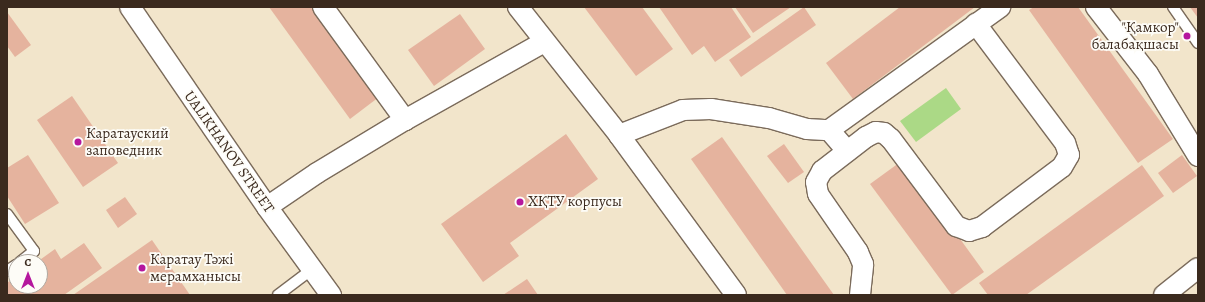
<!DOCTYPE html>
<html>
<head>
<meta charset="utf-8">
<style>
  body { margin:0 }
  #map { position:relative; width:1205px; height:302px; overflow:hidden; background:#f2e5cb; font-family:Alegreya,serif }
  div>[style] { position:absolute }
  .green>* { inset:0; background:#abd986 }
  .building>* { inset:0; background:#e5b39e }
  .roads { filter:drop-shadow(1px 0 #7b6b5b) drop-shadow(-1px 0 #7b6b5b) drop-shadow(0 1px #7b6b5b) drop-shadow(0 -1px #7b6b5b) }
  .service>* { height:10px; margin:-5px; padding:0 5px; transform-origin:5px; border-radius:5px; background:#fff }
  .minor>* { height:20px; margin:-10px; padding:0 10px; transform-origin:10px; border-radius:10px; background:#fff }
  .dots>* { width:11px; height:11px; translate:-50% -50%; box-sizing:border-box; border:2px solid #fdfcf7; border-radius:50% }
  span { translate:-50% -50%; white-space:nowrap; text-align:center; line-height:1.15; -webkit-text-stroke:3.5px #fdfcf7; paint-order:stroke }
  .poi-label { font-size:15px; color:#3b2a1e }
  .right { translate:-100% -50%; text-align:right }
  .left { translate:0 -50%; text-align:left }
  .street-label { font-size:15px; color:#3b2a1e }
  .frame { position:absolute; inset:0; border:8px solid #3b2a1e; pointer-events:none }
  .north { position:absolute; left:8px; top:254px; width:40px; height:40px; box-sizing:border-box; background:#fdfcf7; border:1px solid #afa8a0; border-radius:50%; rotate:0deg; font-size:11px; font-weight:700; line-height:16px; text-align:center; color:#3b2a1e }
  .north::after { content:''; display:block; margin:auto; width:14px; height:18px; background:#b5179e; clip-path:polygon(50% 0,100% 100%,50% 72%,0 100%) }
</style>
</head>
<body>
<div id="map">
  <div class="green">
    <div style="clip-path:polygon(946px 88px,961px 109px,916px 142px,900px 121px)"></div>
  </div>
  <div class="building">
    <div style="clip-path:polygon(269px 7px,314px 7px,379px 97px,350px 119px)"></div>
    <div style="clip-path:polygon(584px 7px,642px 7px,673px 49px,636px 76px)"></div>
    <div style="clip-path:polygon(659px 7px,731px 7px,751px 37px,715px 62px,704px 46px,692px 55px)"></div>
    <div style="clip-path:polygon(735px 7px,791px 7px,753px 33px)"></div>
    <div style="clip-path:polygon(804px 7px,816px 25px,741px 77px,729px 60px)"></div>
    <div style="clip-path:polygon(900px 7px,975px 7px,853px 99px,826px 63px)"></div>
    <div style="clip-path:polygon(1034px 7px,1078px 7px,1173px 139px,1138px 163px,1029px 10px)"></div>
    <div style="clip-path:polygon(1190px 7px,1198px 7px,1198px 18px)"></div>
    <div style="clip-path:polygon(7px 12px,31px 45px,15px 57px,7px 46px)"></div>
    <div style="clip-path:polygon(460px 14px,485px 49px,434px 86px,408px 50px)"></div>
    <div style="clip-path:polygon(72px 96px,118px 163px,83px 187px,37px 120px)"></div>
    <div style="clip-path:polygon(566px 134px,598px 179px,510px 243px,519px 256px,483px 282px,441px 224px)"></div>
    <div style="clip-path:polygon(722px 137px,834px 295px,787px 295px,691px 159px)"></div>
    <div style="clip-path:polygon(784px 144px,804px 172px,788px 183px,767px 156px)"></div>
    <div style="clip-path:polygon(28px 155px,59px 203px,25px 224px,7px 196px,7px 168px)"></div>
    <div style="clip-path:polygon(1182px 155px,1197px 176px,1173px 193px,1158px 173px)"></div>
    <div style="clip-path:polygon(903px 160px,984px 272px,952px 295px,870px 184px)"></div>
    <div style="clip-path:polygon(1142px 165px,1164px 196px,1026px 295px,988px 295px,979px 283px)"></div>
    <div style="clip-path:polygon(125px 197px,137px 214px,118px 228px,106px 210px)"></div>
    <div style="clip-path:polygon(152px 240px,190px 295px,73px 295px)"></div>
    <div style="clip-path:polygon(84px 243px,102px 268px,64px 295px,7px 295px,7px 283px,16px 276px,16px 286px,40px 286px,40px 262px,37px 262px,55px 249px,61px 259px)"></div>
    <div style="clip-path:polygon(527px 279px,538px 295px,503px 295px)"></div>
  </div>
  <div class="roads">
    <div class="service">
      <div style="left:1173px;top:7px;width:44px;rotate:55.2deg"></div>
      <div style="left:7px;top:214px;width:46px;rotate:53.9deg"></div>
      <div style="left:34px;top:251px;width:18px;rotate:142deg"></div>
      <div style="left:7px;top:271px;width:11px;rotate:-34deg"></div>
      <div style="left:278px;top:295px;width:41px;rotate:-37.1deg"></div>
    </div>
    <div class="minor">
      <div style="left:130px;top:7px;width:242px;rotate:55.6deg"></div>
      <div style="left:267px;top:207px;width:109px;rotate:54deg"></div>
      <div style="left:323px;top:7px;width:140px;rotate:54deg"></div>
      <div style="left:518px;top:7px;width:163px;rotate:51.7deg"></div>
      <div style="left:619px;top:135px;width:198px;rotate:53.8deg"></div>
      <div style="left:1096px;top:7px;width:85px;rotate:52.2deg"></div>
      <div style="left:1148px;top:74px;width:96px;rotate:58.6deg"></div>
      <div style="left:829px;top:130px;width:211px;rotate:-35.7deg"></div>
      <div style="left:619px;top:135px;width:69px;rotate:-21.3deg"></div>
      <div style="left:683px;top:110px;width:28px;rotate:-2deg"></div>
      <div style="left:711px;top:109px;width:59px;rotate:8.8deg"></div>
      <div style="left:769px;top:118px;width:40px;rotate:16deg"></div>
      <div style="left:807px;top:129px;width:22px;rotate:3deg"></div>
      <div style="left:829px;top:130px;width:28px;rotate:49deg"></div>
      <div style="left:267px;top:207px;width:60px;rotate:-34.2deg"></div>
      <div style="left:317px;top:173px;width:103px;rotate:-31.1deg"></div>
      <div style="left:405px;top:120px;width:159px;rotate:-29.3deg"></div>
      <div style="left:860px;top:295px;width:31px;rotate:-84deg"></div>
      <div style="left:863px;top:264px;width:13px;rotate:-113deg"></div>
      <div style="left:858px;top:252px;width:70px;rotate:-124.6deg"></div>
      <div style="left:818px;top:194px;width:12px;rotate:-99deg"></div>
      <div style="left:816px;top:182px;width:13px;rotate:-61deg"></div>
      <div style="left:822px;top:171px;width:56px;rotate:-37.7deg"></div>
      <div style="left:866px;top:137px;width:11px;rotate:-27deg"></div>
      <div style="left:876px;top:132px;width:8px;rotate:7deg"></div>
      <div style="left:884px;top:133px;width:9px;rotate:41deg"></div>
      <div style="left:891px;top:139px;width:109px;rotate:53.2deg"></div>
      <div style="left:956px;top:226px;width:14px;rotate:21deg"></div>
      <div style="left:969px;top:231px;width:14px;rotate:-17deg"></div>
      <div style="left:982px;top:227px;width:100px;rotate:-36.9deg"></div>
      <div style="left:1062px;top:167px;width:14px;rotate:-60deg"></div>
      <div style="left:1069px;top:155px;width:13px;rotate:-108deg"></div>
      <div style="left:1065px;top:143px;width:149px;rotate:-126.8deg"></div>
      <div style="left:1164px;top:295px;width:43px;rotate:-38.5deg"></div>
    </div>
  </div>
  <div class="dots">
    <div style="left:1187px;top:36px;background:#b5179e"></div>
    <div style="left:78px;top:142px;background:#b5179e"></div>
    <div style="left:520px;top:202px;background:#b5179e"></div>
    <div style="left:142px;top:268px;background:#b5179e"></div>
  </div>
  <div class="poi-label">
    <span class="right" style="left:1179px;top:36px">"Қамкор"<br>балабақшасы</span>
    <span class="left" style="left:86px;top:142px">Каратауский<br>заповедник</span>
    <span class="left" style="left:528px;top:202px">ХҚТУ корпусы</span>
    <span class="left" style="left:150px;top:268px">Каратау Тәжі<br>мерамханысы</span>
  </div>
  <div class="street-label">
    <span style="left:229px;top:152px;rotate:55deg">UALIKHANOV STREET</span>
  </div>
  <div class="frame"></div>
  <div class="north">С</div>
</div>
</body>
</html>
